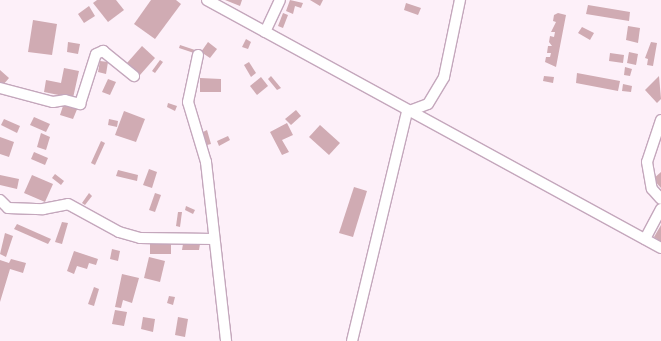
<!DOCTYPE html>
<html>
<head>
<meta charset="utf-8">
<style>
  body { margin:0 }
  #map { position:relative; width:661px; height:341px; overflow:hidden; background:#fdf0f9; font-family:"Sofia Sans Condensed",sans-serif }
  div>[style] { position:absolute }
  .building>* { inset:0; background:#d0abb3 }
  .roads { filter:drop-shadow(1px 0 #c4a7bc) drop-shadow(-1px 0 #c4a7bc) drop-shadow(0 1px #c4a7bc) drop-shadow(0 -1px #c4a7bc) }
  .minor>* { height:10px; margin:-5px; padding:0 5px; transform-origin:5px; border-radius:5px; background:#fff }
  span { translate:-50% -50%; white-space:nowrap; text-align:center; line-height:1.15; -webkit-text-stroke:3px #fff; paint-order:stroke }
</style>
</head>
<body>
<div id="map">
  <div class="building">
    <div style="clip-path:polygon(97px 0,116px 0,124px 10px,108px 22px,93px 3px)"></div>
    <div style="clip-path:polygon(151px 0,176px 0,181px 4px,155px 39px,134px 24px)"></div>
    <div style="clip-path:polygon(225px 0,242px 0,240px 6px)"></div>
    <div style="clip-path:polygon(290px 0,303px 3px,301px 8px,295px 6px,293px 14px,286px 11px)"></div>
    <div style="clip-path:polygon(310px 0,323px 0,320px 6px)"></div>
    <div style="clip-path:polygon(406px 3px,421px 8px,418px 15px,404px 10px)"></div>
    <div style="clip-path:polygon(588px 5px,630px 12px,629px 21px,586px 14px)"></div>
    <div style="clip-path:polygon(89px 6px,95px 16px,84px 23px,78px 14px)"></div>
    <div style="clip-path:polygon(283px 13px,288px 15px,283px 28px,278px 26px)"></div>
    <div style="clip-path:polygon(558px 13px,566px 15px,556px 67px,545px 62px,546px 57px,550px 57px,551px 53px,547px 53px,548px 46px,552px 46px,549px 42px,550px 36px,554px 37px,555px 32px,551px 32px,556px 22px,553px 21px,554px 15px)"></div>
    <div style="clip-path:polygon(33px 20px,57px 24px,52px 55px,28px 52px)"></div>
    <div style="clip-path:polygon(628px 26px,640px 28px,638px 43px,626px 40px)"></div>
    <div style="clip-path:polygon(582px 27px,594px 33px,590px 40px,578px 33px)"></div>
    <div style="clip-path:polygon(246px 39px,251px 42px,248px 49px,242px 47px)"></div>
    <div style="clip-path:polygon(68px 42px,80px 44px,78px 54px,67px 52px)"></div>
    <div style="clip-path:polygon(208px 42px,217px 49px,210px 58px,201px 52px)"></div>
    <div style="clip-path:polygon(651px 42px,657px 43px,653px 66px,647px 65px,648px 59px,645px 58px)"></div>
    <div style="clip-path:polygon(180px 45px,195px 50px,194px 53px,179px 48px)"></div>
    <div style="clip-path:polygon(142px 46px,155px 58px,140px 75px,127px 63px)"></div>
    <div style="clip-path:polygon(629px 52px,638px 54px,636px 65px,627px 63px)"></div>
    <div style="clip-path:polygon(610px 53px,624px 55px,623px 63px,609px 61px)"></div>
    <div style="clip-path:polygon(160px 60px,163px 62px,155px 73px,152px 71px)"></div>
    <div style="clip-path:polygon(100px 61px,108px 62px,106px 74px,98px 72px)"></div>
    <div style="clip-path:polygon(249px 62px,256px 73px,251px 77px,244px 65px)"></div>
    <div style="clip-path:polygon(625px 67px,632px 69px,630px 76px,624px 75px)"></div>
    <div style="clip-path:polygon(64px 68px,79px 71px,73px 98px,44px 92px,46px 80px,61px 83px)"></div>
    <div style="clip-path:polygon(0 70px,9px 78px,3px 85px,0 82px)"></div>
    <div style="clip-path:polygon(577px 73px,620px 81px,618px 91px,576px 83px)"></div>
    <div style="clip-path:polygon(271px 76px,281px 88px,277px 90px,268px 79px)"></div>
    <div style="clip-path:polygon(544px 76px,554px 77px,553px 83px,543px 81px)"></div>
    <div style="clip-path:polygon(659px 76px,661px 99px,657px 103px,645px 90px)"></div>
    <div style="clip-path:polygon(261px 77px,268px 86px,257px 95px,250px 86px)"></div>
    <div style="clip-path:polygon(200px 78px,221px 79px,221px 92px,200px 92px)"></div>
    <div style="clip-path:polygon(108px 79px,116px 82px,110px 95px,102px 92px)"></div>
    <div style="clip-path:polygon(623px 84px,632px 86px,631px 92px,622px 91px)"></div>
    <div style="clip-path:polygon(64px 103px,78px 107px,73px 119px,60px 115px)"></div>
    <div style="clip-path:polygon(168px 103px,177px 106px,175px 111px,167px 107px)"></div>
    <div style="clip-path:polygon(296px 110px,301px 116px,291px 125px,285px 119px)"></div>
    <div style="clip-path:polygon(124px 111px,145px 119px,136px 142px,115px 135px)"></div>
    <div style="clip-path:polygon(34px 117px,50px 124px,46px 132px,30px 125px)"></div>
    <div style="clip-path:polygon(4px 119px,20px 126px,17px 133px,1px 125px)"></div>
    <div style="clip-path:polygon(109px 119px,118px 121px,117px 127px,108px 125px)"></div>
    <div style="clip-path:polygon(287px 123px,293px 135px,282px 140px,289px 152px,282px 155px,270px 132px)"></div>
    <div style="clip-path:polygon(320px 125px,340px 143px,329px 155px,309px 137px)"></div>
    <div style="clip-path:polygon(207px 130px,211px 144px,207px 145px,203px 132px)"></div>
    <div style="clip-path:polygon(41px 133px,50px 137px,46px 150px,37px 147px)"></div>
    <div style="clip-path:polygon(228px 136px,230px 140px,219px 146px,217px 141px)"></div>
    <div style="clip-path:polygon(0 137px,14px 142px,9px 157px,0 154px)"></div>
    <div style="clip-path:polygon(101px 141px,105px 143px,95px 165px,91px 163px)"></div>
    <div style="clip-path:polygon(34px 152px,48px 158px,45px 165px,31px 159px)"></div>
    <div style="clip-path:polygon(149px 169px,157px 172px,152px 188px,143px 185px)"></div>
    <div style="clip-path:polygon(118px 170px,138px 175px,137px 181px,116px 176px)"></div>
    <div style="clip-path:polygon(661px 172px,661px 188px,653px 179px)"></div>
    <div style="clip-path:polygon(55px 174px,64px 181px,61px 185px,52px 178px)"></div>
    <div style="clip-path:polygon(0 175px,19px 179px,17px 189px,0 185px)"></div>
    <div style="clip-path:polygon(32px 175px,53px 184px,45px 202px,24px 193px)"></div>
    <div style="clip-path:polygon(354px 187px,367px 191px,353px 237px,339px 233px)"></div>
    <div style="clip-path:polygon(89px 193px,92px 196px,85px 205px,82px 203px)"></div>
    <div style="clip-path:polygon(155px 193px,161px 195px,155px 212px,149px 210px)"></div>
    <div style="clip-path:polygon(186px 206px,195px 210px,193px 214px,185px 210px)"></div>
    <div style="clip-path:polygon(178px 212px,182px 212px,180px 227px,176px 226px)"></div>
    <div style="clip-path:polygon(62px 222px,68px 223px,62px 244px,55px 242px)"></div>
    <div style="clip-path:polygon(17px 224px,51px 239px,48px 244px,14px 229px)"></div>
    <div style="clip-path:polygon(661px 225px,661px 242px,654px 237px)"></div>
    <div style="clip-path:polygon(5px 233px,13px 236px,6px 257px,0 254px)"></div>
    <div style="clip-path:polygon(150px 243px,171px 243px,171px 254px,150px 254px)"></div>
    <div style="clip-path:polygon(183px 244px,200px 244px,199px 250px,182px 250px)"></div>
    <div style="clip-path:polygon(112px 249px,120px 251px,118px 261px,110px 259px)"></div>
    <div style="clip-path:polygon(74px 251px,98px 259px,96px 265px,89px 263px,87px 269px,77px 266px,74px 274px,67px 271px)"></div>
    <div style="clip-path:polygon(149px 257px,165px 261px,160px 282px,144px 278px)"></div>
    <div style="clip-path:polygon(11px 259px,26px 263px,23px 273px,10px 269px,0 302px,0 260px,9px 263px)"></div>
    <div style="clip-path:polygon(122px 274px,139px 278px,132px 303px,123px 300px,121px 308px,115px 307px)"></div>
    <div style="clip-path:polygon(94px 287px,99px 289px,94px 306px,88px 304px)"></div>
    <div style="clip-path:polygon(169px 296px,175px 297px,173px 305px,167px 303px)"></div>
    <div style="clip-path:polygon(115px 310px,127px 312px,124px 326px,112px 324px)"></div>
    <div style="clip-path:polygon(143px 317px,155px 319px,153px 332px,141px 329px)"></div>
    <div style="clip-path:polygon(178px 317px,188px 319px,185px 337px,175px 335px)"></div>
  </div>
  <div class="roads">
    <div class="minor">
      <div style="left:207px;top:0;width:517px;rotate:28.65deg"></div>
      <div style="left:265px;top:32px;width:35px;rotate:-65deg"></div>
      <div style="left:198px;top:55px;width:48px;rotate:102deg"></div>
      <div style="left:188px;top:102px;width:63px;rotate:73.3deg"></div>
      <div style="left:206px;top:162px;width:180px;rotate:83.6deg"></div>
      <div style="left:0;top:88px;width:55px;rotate:14.8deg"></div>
      <div style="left:53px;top:102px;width:12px;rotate:-9deg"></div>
      <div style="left:65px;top:100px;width:16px;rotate:15deg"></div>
      <div style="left:80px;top:104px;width:52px;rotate:-72.3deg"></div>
      <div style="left:96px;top:54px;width:8px;rotate:-23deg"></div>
      <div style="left:103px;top:51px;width:40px;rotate:39deg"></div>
      <div style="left:661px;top:120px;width:44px;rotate:108.4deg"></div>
      <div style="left:647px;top:162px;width:27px;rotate:80deg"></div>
      <div style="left:652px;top:189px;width:13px;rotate:48deg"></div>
      <div style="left:0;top:200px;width:11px;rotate:45deg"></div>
      <div style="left:8px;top:208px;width:35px;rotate:2deg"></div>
      <div style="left:43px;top:209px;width:25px;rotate:-11deg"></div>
      <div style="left:68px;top:204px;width:58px;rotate:28.8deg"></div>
      <div style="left:119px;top:232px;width:22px;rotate:16deg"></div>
      <div style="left:140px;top:238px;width:74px;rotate:0.8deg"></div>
      <div style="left:645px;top:239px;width:34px;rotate:-62deg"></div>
      <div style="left:352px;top:341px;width:236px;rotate:-76.5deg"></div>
      <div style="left:407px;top:112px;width:22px;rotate:-21deg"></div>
      <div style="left:428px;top:104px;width:31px;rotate:-59deg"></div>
      <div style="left:444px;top:77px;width:79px;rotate:-78.3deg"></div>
    </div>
  </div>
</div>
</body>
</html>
